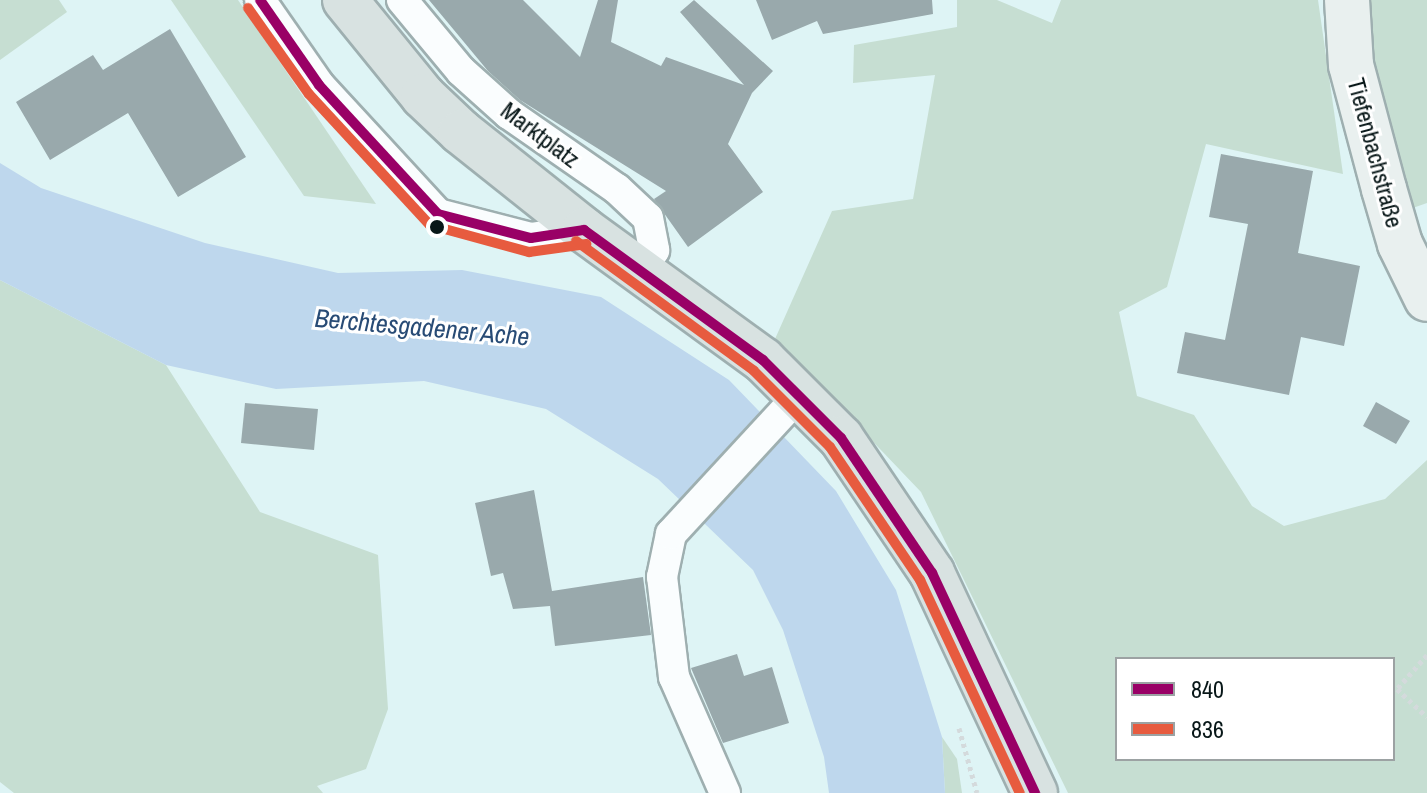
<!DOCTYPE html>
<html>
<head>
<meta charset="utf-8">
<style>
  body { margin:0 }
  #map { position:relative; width:1427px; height:793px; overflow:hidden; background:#def4f5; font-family:"Archivo Narrow",sans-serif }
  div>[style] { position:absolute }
  .green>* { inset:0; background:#c6ded2 }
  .water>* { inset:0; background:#bed7ed }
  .building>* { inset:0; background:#99a9ac }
  .path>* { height:5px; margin-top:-2.5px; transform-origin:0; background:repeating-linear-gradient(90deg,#d4dadc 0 4px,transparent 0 8px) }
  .roads { filter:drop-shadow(2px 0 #9eafb0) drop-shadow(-2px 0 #9eafb0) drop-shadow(0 2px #9eafb0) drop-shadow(0 -2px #9eafb0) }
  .street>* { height:30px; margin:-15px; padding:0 15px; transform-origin:15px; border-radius:15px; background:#fafdfe }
  .secondary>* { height:44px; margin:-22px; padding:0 22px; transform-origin:22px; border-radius:22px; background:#e9f0ef }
  .primary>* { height:44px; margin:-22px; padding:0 22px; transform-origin:22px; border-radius:22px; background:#d8e2e1 }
  .bus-1>* { height:10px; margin:-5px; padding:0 5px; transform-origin:5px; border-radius:5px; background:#906 }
  .bus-2>* { height:10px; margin:-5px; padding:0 5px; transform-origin:5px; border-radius:5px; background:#e75b3f }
  .dots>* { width:22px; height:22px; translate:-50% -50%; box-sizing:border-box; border:4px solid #fff; border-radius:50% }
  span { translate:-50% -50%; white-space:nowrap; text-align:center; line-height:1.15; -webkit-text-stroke:6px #fff; paint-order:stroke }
  .street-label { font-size:24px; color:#081718 }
  .water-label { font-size:26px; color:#284b75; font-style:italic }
  .legend { position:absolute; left:1115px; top:657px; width:280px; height:104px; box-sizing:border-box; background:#fff; border:2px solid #9ca2a3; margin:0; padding:10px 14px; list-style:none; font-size:24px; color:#081718 }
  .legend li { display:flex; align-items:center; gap:16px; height:40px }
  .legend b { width:40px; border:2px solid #9ca2a3 }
</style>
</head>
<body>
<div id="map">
  <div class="green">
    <div style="clip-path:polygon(0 0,59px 0,67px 12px,0 60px)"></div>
    <div style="clip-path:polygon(171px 0,238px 0,376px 204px,304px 196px)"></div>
    <div style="clip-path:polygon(evenodd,957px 0,997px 0,1052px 23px,1061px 0,1318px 0,1343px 174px,1206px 144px,1167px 287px,1119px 312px,1137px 396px,1194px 415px,1252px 506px,1284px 526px,1385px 499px,1427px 460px,1427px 793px,1068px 793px,921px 492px,775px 339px,832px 211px,913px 199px,935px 75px,853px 83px,854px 45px,957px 27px,957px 0,1117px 659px,1393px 659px,1393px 759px,1117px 759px,1117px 659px)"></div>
    <div style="clip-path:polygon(1362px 0,1427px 0,1427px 203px,1407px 210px,1386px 146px)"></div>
    <div style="clip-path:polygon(0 280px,166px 365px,260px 512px,378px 555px,388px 709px,366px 769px,317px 786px,323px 793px,14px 793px,0 782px)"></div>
    <div style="clip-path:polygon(942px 737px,957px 759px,962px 793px,945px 793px)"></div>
  </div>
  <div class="water">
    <div style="clip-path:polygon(0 163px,41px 188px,205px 243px,338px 273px,462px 270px,601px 297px,729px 380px,836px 491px,896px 590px,942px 737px,945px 793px,829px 793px,824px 757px,783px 630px,753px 570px,658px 479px,546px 409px,424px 381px,276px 389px,166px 365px,0 280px)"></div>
  </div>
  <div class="building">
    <div style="clip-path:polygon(429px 0,523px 0,580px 57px,598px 0,618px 0,611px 42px,661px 66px,666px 57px,744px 85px,680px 12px,694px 0,773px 71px,752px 93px,728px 144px,763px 192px,688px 247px,654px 199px,666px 191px,520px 100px,488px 71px)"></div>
    <div style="clip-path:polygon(756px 0,932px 0,933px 14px,823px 34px,817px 21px,772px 40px)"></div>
    <div style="clip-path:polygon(170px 29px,246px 157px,178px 197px,128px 113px,50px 160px,16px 102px,93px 55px,103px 70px)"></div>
    <div style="clip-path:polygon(1221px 154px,1313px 171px,1298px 253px,1360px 266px,1344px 346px,1301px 337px,1289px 395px,1177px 373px,1185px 332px,1225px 340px,1248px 224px,1209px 217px)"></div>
    <div style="clip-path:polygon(1376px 402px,1410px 421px,1396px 444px,1363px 426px)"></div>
    <div style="clip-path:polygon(245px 403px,318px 409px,314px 450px,241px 443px)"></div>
    <div style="clip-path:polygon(534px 490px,552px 591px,643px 577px,651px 635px,555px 646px,550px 606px,513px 609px,503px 573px,491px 576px,475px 503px)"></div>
    <div style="clip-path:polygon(737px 654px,744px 676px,772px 667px,789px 723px,723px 743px,691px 668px)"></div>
  </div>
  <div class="path">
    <div style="left:1427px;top:655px;width:45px;rotate:131.4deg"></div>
    <div style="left:1397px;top:689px;width:41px;rotate:43deg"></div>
    <div style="left:959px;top:728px;width:67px;rotate:74.5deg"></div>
  </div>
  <div class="roads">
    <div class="street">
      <div style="left:260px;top:0;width:103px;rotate:55.2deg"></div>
      <div style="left:319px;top:85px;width:176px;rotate:47.3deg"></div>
      <div style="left:438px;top:214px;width:96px;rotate:14.5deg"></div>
      <div style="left:531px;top:238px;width:54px;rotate:-8.6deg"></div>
      <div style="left:402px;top:0;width:92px;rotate:50.3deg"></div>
      <div style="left:461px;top:71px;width:64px;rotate:41.9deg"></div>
      <div style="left:509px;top:114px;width:131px;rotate:34.8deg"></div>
      <div style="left:617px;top:189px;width:42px;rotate:43.1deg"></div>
      <div style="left:648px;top:218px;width:33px;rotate:79deg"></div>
      <div style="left:654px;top:250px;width:26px;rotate:119deg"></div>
      <div style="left:725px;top:793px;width:127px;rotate:-113.7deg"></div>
      <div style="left:674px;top:677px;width:101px;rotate:-96.8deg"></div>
      <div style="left:662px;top:577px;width:44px;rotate:-78.2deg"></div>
      <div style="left:671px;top:534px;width:190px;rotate:-47.3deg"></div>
    </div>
    <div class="secondary">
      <div style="left:1347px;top:0;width:65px;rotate:86.5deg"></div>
      <div style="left:1351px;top:65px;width:128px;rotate:75.1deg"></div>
      <div style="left:1384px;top:189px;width:57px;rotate:73.8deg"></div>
      <div style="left:1400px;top:244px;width:61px;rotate:63.9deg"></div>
    </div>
    <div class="primary">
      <div style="left:345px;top:0;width:124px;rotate:50.9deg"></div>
      <div style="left:423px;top:96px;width:52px;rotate:43.5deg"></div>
      <div style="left:461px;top:132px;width:157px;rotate:38.5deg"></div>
      <div style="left:584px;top:230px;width:221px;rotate:36deg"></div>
      <div style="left:763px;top:360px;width:110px;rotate:45deg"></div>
      <div style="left:841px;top:438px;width:163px;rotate:56deg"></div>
      <div style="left:932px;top:573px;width:243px;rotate:64.9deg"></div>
    </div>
  </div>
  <div class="bus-1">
    <div style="left:260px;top:0;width:103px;rotate:55.2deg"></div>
    <div style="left:319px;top:85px;width:176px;rotate:47.3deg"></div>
    <div style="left:438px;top:214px;width:96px;rotate:14.5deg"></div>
    <div style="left:531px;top:238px;width:54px;rotate:-8.6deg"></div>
    <div style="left:584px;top:230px;width:221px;rotate:36deg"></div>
    <div style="left:763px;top:360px;width:110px;rotate:45deg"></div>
    <div style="left:841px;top:438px;width:163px;rotate:56deg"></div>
    <div style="left:932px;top:573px;width:243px;rotate:64.9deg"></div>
  </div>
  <div class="bus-2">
    <div style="left:248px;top:8px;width:105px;rotate:54.7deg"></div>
    <div style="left:309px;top:94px;width:178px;rotate:47.3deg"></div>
    <div style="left:430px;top:225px;width:103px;rotate:15.3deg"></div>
    <div style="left:529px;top:252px;width:58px;rotate:-8deg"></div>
    <div style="left:576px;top:241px;width:220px;rotate:36.1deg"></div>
    <div style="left:754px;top:371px;width:107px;rotate:45deg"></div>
    <div style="left:830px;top:447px;width:161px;rotate:55.9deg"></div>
    <div style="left:920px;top:580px;width:235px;rotate:64.9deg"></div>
  </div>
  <div class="dots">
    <div style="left:437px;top:227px;background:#081718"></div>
  </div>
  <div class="street-label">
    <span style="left:540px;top:135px;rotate:37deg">Marktplatz</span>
    <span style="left:1375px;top:153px;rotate:75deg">Tiefenbachstraße</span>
  </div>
  <div class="water-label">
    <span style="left:422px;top:327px;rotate:5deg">Berchtesgadener Ache</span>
  </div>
  <ul class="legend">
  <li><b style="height:10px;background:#906"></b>840</li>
  <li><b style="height:10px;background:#e75b3f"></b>836</li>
  </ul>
</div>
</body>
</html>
